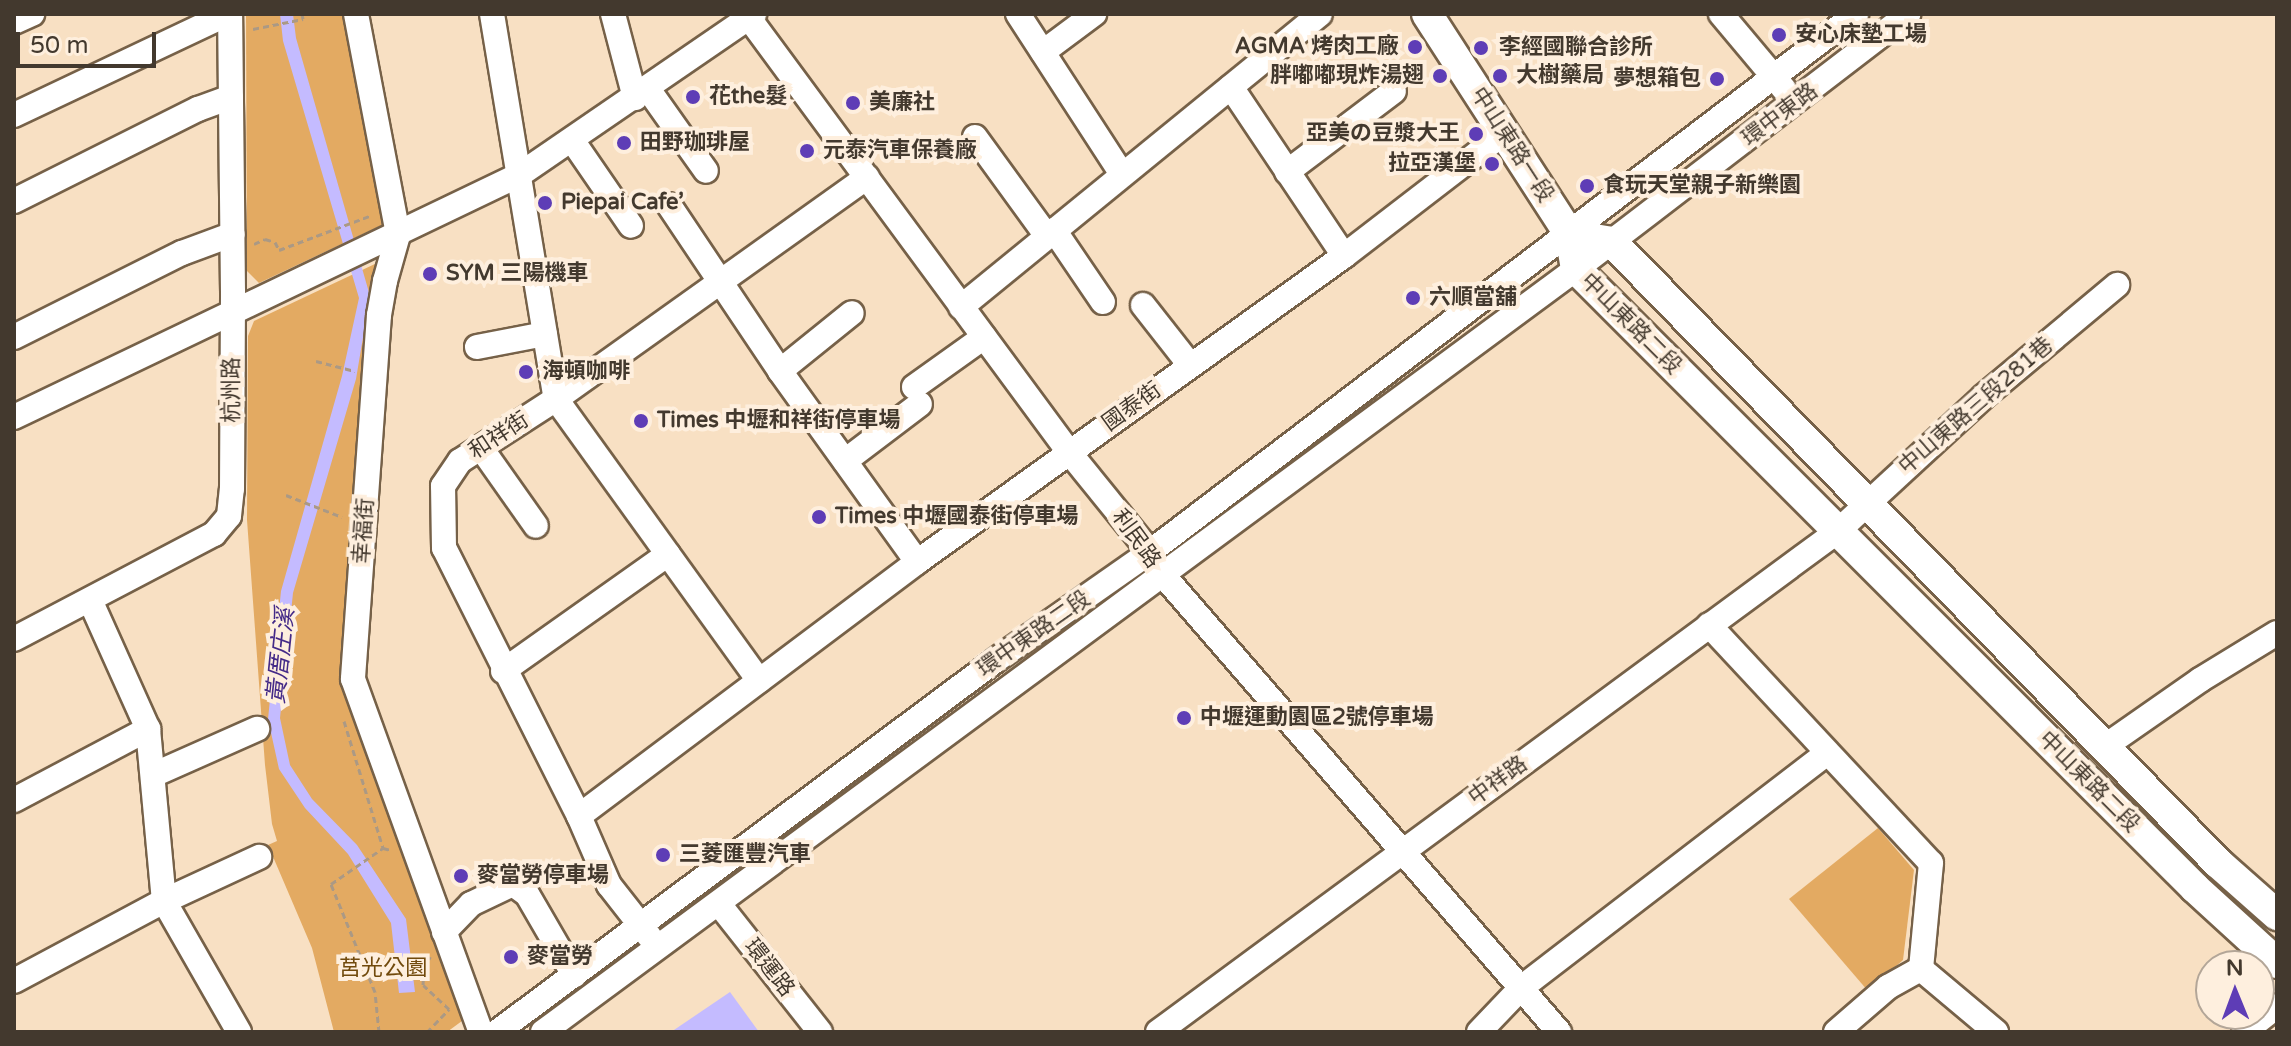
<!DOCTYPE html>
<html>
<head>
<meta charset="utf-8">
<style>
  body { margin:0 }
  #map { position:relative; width:2291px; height:1046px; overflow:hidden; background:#f8e0c3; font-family:"Varela Round","Noto Sans TC","Noto Sans JP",sans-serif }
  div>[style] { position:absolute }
  .green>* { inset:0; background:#e3aa62 }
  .water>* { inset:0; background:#c4bbff }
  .path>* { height:3px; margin-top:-1.5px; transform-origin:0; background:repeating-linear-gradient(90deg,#ab9984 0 6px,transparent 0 10px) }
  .roads { filter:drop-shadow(2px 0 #766148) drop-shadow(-2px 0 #766148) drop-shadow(0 2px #766148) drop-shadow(0 -2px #766148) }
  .minor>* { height:24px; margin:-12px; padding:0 12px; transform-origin:12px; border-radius:12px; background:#fff }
  .major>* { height:30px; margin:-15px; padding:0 15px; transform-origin:15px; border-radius:15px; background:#fff }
  .dots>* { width:22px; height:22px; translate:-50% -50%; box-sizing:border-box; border:4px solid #feefde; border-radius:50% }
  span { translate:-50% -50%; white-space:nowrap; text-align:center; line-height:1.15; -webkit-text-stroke:8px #feefde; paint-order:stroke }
  .poi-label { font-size:22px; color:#43392e; font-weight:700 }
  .left { translate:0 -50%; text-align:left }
  .right { translate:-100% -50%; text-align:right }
  .street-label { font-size:22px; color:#43392e }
  .park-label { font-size:22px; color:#714a0c }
  .water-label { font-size:24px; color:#442a88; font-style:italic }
  .frame { position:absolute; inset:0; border:16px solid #43392e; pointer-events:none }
  .north { position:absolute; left:2195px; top:950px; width:80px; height:80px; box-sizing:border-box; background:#feefde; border:2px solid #b3a698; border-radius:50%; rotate:359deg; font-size:22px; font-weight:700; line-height:32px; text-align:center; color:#43392e }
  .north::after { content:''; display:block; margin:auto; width:28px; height:36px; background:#5e3db6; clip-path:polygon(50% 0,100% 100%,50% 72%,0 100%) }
  .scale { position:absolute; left:16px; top:32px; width:140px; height:36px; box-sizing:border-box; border:4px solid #43392e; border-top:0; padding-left:10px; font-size:24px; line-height:28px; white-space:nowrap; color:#43392e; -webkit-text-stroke:6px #feefde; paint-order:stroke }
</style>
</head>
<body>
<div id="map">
  <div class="green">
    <div style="clip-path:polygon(246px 14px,347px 14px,382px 225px,259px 283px,247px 271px)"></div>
    <div style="clip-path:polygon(377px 263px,342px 677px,466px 1018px,447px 1032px,334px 1032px,312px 948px,268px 845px,277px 841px,272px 824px,265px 765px,247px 520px,248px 336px,254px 321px)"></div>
    <div style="clip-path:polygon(1878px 828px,1914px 870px,1903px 960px,1868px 991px,1789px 899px)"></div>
  </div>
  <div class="water">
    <div style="clip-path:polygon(280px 14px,293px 14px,296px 38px,370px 296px,356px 379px,293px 593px,280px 718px,290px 765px,312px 799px,357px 845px,406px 919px,415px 992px,399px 993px,391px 923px,348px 854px,305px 808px,279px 769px,268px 719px,281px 591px,342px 376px,359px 298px,283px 41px)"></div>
    <div style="clip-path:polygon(730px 992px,759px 1032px,671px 1032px)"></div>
  </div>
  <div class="path">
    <div style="left:253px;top:29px;width:51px;rotate:-11.3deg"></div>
    <div style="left:303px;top:19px;width:5px;rotate:-101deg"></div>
    <div style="left:254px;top:244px;width:12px;rotate:-24deg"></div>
    <div style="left:265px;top:239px;width:10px;rotate:17deg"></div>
    <div style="left:275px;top:242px;width:9px;rotate:63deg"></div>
    <div style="left:279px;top:250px;width:99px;rotate:-20.6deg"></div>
    <div style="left:316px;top:361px;width:40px;rotate:14.4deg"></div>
    <div style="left:286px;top:495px;width:60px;rotate:21.4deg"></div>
    <div style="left:344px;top:721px;width:133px;rotate:72.9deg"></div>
    <div style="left:383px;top:848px;width:8px;rotate:14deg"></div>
    <div style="left:379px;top:1032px;width:40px;rotate:-95.7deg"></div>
    <div style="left:375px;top:992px;width:117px;rotate:-112.2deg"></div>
    <div style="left:331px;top:884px;width:63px;rotate:-34.7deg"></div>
    <div style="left:427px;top:1032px;width:32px;rotate:-46deg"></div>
    <div style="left:449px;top:1009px;width:35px;rotate:-137deg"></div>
    <div style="left:423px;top:985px;width:17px;rotate:-87deg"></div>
    <div style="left:424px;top:968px;width:13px;rotate:-61deg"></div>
  </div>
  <div class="roads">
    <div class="minor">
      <div style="left:356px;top:14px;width:225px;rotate:79.2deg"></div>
      <div style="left:398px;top:235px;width:48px;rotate:105.8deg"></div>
      <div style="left:385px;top:281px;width:35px;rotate:100deg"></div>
      <div style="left:379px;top:315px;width:365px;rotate:94.1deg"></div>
      <div style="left:353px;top:679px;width:375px;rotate:70.1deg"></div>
      <div style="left:492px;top:14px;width:390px;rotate:80.6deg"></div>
      <div style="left:556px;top:399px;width:347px;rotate:54.2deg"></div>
      <div style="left:613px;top:14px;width:87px;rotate:75.3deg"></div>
      <div style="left:746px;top:14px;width:544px;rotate:53.59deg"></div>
      <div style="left:1069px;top:452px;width:129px;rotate:51deg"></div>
      <div style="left:1150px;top:552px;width:26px;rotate:61deg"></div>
      <div style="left:1163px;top:575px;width:605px;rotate:49.09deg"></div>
      <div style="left:1018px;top:14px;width:191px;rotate:57deg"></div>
      <div style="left:1721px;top:14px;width:98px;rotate:50deg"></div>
      <div style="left:14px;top:22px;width:20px;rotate:-24deg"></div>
      <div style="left:1043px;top:52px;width:64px;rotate:-36.7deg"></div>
      <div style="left:1231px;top:87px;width:203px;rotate:56.2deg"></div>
      <div style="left:648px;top:89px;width:100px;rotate:54.7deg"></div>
      <div style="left:14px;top:115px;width:237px;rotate:-25.3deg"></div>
      <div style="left:975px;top:137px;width:122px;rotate:54deg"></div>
      <div style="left:572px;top:140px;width:104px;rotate:55.5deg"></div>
      <div style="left:1287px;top:172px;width:134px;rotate:-37.1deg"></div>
      <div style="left:14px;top:201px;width:206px;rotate:-26.6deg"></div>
      <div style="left:198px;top:109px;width:35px;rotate:-20deg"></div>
      <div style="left:669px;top:205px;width:200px;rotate:56.2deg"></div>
      <div style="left:780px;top:371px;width:235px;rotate:54.3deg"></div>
      <div style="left:1054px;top:230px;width:87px;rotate:55.8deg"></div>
      <div style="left:1143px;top:305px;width:76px;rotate:51.9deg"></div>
      <div style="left:961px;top:307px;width:463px;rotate:-39.2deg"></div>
      <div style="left:14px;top:337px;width:188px;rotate:-26.6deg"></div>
      <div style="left:182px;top:253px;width:54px;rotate:-20.4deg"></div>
      <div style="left:477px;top:347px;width:69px;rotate:-10.8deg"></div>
      <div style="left:780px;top:371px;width:92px;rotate:-38.9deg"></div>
      <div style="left:914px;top:387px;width:86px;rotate:-35.5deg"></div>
      <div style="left:14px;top:417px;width:560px;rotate:-25.6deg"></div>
      <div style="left:519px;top:175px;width:285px;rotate:-34.4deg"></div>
      <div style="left:481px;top:448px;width:95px;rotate:54.8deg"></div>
      <div style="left:845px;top:461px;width:94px;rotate:-37.2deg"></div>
      <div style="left:90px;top:600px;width:141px;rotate:65.8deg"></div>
      <div style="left:148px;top:729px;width:173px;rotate:84.7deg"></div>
      <div style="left:164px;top:901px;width:151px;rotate:60.2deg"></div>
      <div style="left:1709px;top:625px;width:325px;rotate:47deg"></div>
      <div style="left:1931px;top:863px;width:106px;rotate:95.4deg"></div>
      <div style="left:1921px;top:969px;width:98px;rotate:40deg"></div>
      <div style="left:14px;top:639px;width:226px;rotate:-27.7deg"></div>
      <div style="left:214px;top:534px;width:23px;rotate:-50deg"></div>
      <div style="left:229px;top:516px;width:27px;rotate:-84deg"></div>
      <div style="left:232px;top:489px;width:197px;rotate:-89.7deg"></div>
      <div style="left:233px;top:292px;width:278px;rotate:-90.6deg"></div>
      <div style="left:503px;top:671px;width:202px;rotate:-35.3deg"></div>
      <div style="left:2104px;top:747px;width:117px;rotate:-34.9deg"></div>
      <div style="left:2200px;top:680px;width:90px;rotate:-31.4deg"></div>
      <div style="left:153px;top:775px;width:114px;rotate:-23.9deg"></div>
      <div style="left:14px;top:800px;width:152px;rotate:-27.9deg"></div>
      <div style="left:579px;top:816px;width:423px;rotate:-36.9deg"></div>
      <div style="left:917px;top:562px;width:525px;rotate:-35.63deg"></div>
      <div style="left:1344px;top:256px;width:202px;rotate:-37.6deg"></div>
      <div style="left:719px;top:904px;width:163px;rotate:51.7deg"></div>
      <div style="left:444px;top:932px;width:39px;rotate:-46deg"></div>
      <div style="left:471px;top:904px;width:47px;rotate:-25.5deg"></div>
      <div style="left:513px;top:884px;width:17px;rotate:36deg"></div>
      <div style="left:527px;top:894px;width:94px;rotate:59.9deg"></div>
      <div style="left:649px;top:936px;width:65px;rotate:-128.1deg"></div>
      <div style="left:609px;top:885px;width:75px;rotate:-113.5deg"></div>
      <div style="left:579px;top:816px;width:300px;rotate:-116.7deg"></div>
      <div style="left:444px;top:548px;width:62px;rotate:-90.9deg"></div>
      <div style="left:443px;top:486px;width:30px;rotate:-56deg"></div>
      <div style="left:460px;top:461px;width:114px;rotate:-32.9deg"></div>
      <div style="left:556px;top:399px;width:382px;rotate:-35.5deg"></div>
      <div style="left:14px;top:981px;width:170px;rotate:-28.1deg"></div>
      <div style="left:164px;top:901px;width:105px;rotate:-24.9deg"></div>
      <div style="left:497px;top:1032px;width:622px;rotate:-36.7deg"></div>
      <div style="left:996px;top:660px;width:188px;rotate:-35deg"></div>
      <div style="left:1150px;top:552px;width:888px;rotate:-37.31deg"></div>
      <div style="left:543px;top:1032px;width:1284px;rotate:-36.45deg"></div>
      <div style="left:1576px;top:269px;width:419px;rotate:-37.5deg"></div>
      <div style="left:1158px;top:1032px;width:845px;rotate:-36.38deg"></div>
      <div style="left:1838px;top:531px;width:197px;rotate:-42.7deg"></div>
      <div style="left:1983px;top:397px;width:175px;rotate:-39.9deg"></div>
      <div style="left:1479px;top:1032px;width:61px;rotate:-46.3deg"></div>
      <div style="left:1521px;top:988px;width:386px;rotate:-37.5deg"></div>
      <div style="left:1836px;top:1032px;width:69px;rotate:-40.9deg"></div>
      <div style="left:1888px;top:987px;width:38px;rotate:-29deg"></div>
      <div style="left:2244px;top:1032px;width:42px;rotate:-38.2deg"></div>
    </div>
    <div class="major">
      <div style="left:1427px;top:14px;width:263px;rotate:57.1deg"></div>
      <div style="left:1570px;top:235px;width:35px;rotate:80deg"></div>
      <div style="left:1576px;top:269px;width:875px;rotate:45deg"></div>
      <div style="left:2195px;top:888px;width:111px;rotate:42.4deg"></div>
      <div style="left:1570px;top:235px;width:43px;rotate:9.5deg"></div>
      <div style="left:1612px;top:242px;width:868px;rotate:45.7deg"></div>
      <div style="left:2218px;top:863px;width:79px;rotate:41.4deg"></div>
    </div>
  </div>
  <div class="dots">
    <div style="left:1779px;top:35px;background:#5e3db6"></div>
    <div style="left:1415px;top:47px;background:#5e3db6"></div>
    <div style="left:1481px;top:48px;background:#5e3db6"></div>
    <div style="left:1440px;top:76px;background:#5e3db6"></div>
    <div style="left:1500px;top:76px;background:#5e3db6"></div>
    <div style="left:1717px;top:79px;background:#5e3db6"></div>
    <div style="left:693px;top:97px;background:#5e3db6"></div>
    <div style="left:853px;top:103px;background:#5e3db6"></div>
    <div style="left:1476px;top:134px;background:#5e3db6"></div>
    <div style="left:624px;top:143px;background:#5e3db6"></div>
    <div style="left:807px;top:151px;background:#5e3db6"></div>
    <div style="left:1492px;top:164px;background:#5e3db6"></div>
    <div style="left:1587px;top:186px;background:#5e3db6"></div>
    <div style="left:545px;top:203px;background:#5e3db6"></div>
    <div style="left:430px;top:274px;background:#5e3db6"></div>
    <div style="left:1413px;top:298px;background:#5e3db6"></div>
    <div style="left:526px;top:372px;background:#5e3db6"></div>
    <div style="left:641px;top:421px;background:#5e3db6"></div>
    <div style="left:819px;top:517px;background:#5e3db6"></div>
    <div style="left:1184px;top:718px;background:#5e3db6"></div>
    <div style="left:663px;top:855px;background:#5e3db6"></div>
    <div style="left:461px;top:876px;background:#5e3db6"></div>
    <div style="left:511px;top:957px;background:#5e3db6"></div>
  </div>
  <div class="poi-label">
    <span class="left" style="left:1795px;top:35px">安心床墊工場</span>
    <span class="right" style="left:1399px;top:47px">AGMA 烤肉工廠</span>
    <span class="left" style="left:1499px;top:48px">李經國聯合診所</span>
    <span class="right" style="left:1424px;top:76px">胖嘟嘟現炸湯翅</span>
    <span class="left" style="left:1516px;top:76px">大樹藥局</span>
    <span class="right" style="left:1701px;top:79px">夢想箱包</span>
    <span class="left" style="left:709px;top:97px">花the髮</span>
    <span class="left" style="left:869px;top:103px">美廉社</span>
    <span class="right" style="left:1460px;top:134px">亞美の豆漿大王</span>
    <span class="left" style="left:640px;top:143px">田野珈琲屋</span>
    <span class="left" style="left:823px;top:151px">元泰汽車保養廠</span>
    <span class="right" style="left:1476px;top:164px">拉亞漢堡</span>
    <span class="left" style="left:1603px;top:186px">食玩天堂親子新樂園</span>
    <span class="left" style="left:561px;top:203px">Piepai Cafe’</span>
    <span class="left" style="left:446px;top:274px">SYM 三陽機車</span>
    <span class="left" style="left:1429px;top:298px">六順當舖</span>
    <span class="left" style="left:542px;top:372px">海頓咖啡</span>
    <span class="left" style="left:657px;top:421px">Times 中壢和祥街停車場</span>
    <span class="left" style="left:835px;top:517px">Times 中壢國泰街停車場</span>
    <span class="left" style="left:1200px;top:718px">中壢運動園區2號停車場</span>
    <span class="left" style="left:679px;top:855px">三菱匯豐汽車</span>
    <span class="left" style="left:477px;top:876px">麥當勞停車場</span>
    <span class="left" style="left:527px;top:957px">麥當勞</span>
  </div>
  <div class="street-label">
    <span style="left:1780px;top:115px;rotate:-37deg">環中東路</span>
    <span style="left:1512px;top:145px;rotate:57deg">中山東路一段</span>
    <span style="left:1631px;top:324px;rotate:45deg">中山東路二段</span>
    <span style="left:232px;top:390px;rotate:-90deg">杭州路</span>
    <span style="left:1976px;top:406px;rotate:-41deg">中山東路三段281巷</span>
    <span style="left:1132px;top:407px;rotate:-36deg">國泰街</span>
    <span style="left:499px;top:436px;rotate:-33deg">和祥街</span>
    <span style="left:364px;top:531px;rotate:-86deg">幸福街</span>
    <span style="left:1136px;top:539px;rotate:54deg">利民路</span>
    <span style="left:1034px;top:634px;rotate:-35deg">環中東路二段</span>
    <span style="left:1498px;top:781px;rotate:-36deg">中祥路</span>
    <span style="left:2089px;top:782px;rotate:45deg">中山東路二段</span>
    <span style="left:769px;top:968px;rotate:52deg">環運路</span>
  </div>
  <div class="park-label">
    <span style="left:383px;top:969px">莒光公園</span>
  </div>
  <div class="water-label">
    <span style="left:281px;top:656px;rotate:-84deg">黃厝庄溪</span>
  </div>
  <div class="frame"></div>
  <div class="north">N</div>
  <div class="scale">50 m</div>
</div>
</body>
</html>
